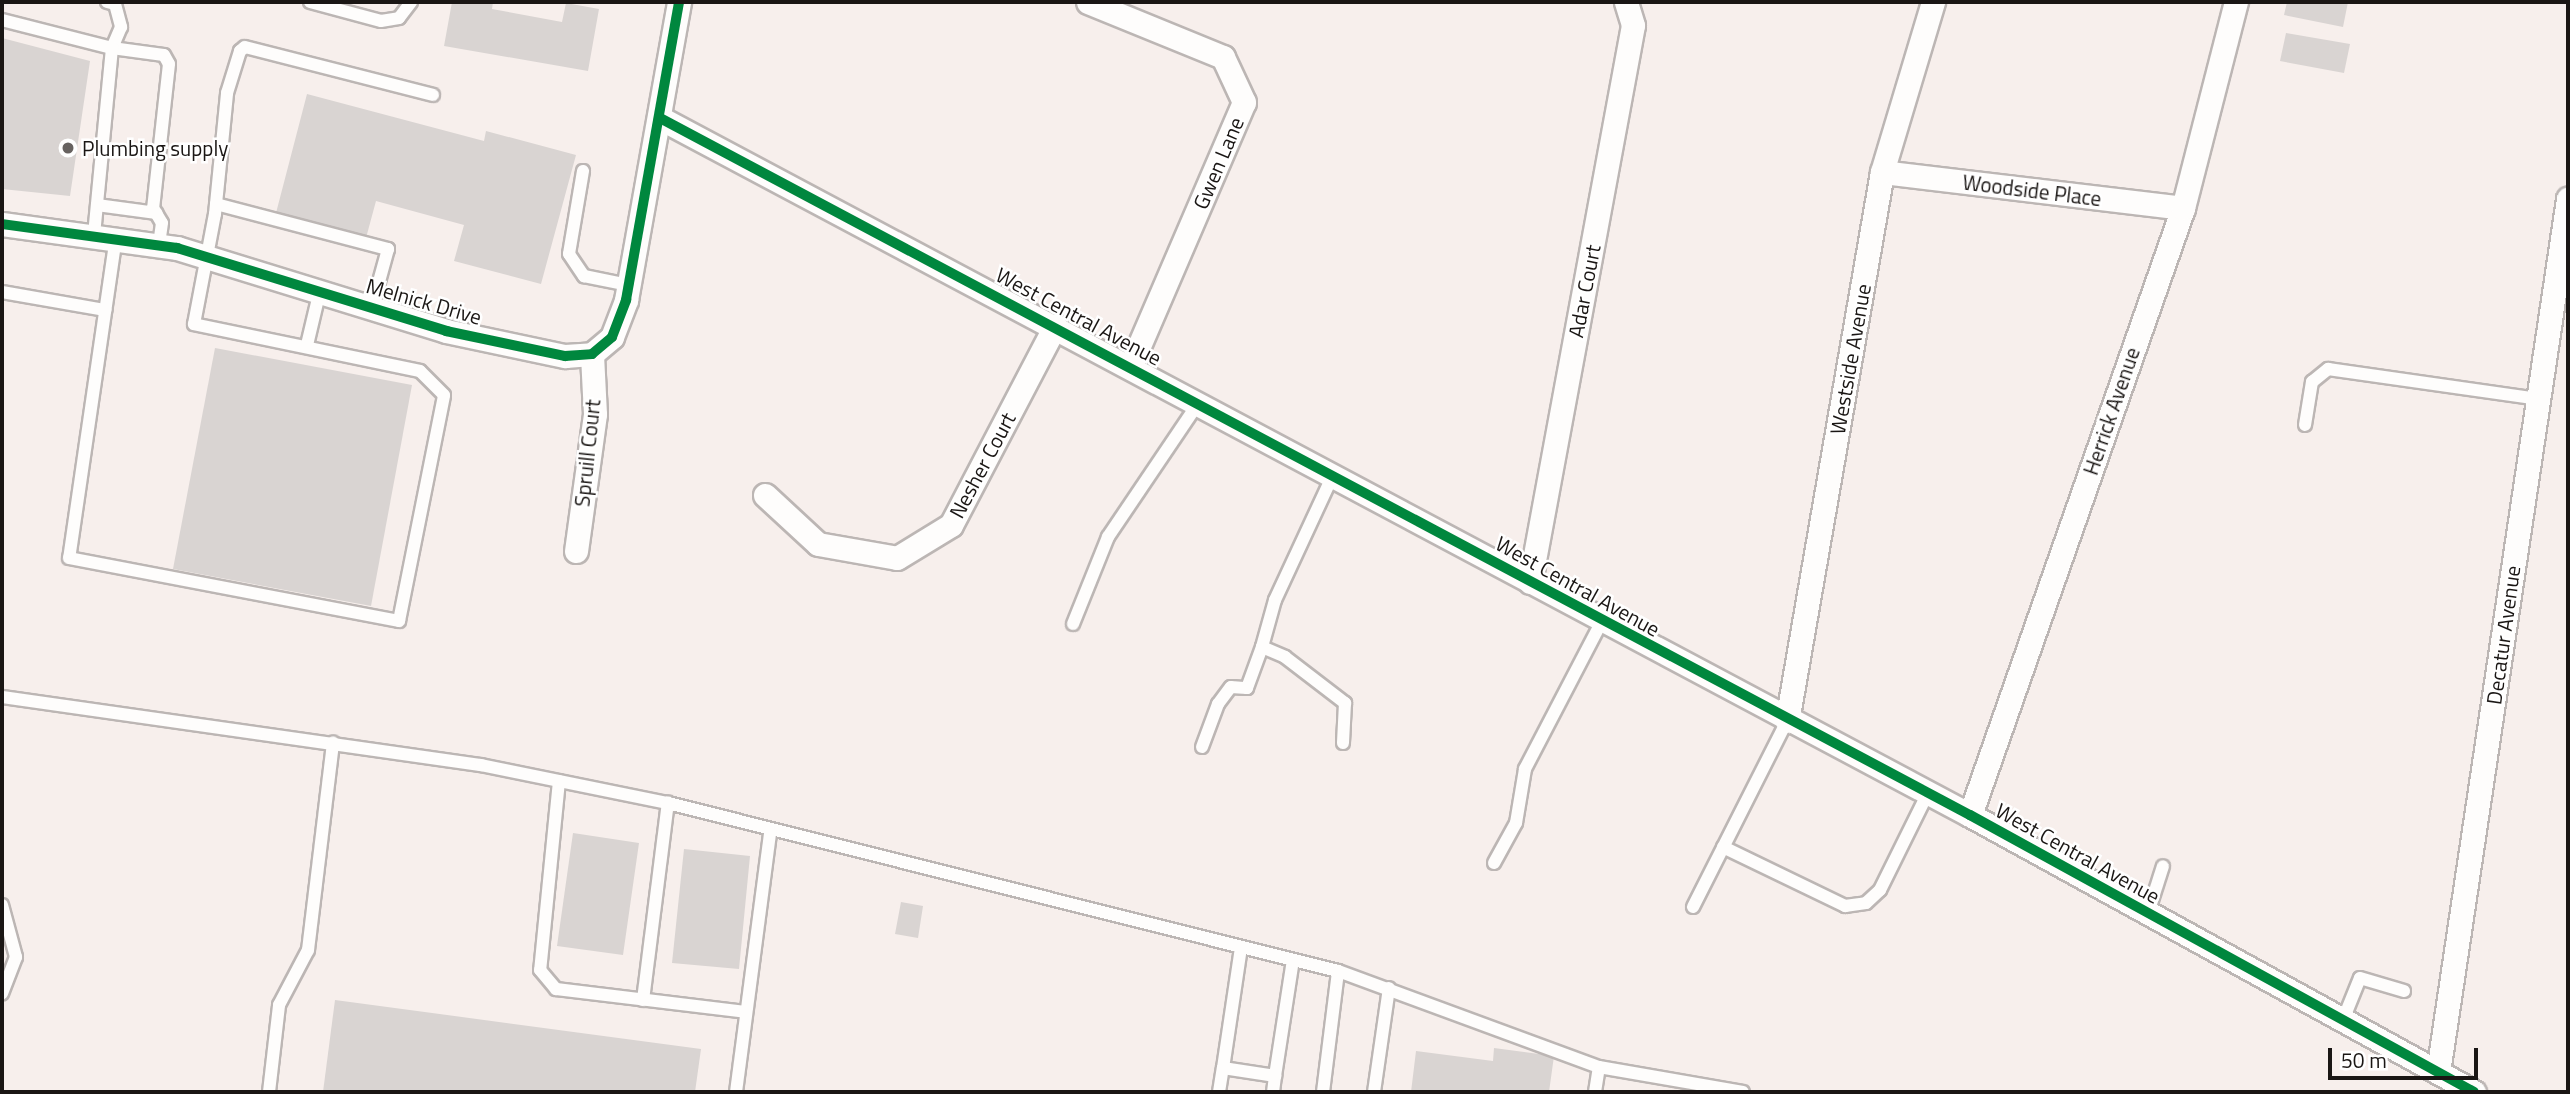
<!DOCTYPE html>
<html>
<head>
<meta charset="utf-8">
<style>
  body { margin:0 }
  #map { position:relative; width:2570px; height:1094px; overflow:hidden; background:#f7efec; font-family:"Titillium Web",sans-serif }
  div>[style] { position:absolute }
  .building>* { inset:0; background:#d9d4d2 }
  .roads { filter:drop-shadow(2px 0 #bcb6b4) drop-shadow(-2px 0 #bcb6b4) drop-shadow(0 2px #bcb6b4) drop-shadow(0 -2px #bcb6b4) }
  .lane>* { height:12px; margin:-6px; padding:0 6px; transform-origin:6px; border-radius:6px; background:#fefdfc }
  .street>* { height:23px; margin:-11.5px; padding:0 11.5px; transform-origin:11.5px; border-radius:11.5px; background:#fefdfc }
  .cycleway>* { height:10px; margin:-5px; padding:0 5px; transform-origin:5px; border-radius:5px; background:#00873e }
  .dots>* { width:19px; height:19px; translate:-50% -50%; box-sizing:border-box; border:4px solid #fff; border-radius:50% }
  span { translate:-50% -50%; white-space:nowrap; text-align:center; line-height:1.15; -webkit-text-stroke:5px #fff; paint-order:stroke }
  .poi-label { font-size:21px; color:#1a1614 }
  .left { translate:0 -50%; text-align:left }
  .street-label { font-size:21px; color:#1a1614 }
  .frame { position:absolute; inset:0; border:4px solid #1a1614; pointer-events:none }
  .scale { position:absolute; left:2328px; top:1048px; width:150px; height:32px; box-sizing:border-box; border:4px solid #1a1614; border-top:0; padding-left:9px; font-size:21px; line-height:24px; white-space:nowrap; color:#1a1614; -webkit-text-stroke:5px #fff; paint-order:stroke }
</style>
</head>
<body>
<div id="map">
  <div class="building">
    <div style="clip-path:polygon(452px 2px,493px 2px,492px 9px,562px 22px,566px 3px,599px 9px,588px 71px,444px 46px)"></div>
    <div style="clip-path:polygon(2287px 2px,2348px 2px,2343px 27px,2284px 15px)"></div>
    <div style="clip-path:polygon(2286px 33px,2350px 44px,2344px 73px,2280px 61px)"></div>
    <div style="clip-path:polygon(2px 38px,90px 61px,70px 196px,2px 189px)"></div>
    <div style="clip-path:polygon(307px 94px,484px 141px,486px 131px,576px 155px,541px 284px,454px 261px,464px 225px,376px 201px,366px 238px,276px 213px)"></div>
    <div style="clip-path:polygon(215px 348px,412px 385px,371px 606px,173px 569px)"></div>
    <div style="clip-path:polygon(573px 833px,639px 843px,623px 955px,557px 946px)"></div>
    <div style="clip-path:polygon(684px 849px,750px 856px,739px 969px,672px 963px)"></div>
    <div style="clip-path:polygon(901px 902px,923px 906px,918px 938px,895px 934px)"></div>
    <div style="clip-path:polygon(335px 1000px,701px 1049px,695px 1092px,323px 1092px)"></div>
    <div style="clip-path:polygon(1494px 1048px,1554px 1056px,1549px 1092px,1411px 1092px,1416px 1051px,1493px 1061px)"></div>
  </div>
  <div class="roads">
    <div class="lane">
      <div style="left:107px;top:2px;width:8px;rotate:14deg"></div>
      <div style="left:115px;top:4px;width:24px;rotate:75deg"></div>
      <div style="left:121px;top:27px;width:23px;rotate:113deg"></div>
      <div style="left:112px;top:48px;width:52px;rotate:7.7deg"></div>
      <div style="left:164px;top:55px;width:10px;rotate:61deg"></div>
      <div style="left:169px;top:64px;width:145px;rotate:96.3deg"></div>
      <div style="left:153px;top:208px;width:17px;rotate:59deg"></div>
      <div style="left:162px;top:223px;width:22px;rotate:98deg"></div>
      <div style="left:310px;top:2px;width:73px;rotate:15deg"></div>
      <div style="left:381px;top:21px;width:18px;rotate:-9deg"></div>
      <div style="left:399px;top:18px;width:20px;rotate:-53deg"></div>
      <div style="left:2px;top:20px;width:114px;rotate:14.3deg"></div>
      <div style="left:112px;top:48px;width:187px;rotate:95.5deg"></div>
      <div style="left:583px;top:171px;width:84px;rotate:99.6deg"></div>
      <div style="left:569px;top:254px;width:27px;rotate:56deg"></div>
      <div style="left:584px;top:276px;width:46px;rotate:11.3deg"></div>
      <div style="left:216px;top:204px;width:178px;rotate:14.7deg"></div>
      <div style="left:388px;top:249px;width:60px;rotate:105.4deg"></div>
      <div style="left:97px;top:205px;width:60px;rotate:7.7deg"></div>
      <div style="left:116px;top:237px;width:324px;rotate:98.3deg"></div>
      <div style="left:69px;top:558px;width:336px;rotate:10.8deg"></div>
      <div style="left:399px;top:621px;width:230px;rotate:-78.7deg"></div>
      <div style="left:444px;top:395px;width:34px;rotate:-135deg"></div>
      <div style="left:420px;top:371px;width:231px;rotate:-168.3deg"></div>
      <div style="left:194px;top:324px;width:112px;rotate:-79.2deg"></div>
      <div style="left:215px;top:214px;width:122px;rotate:-84.3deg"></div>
      <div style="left:227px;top:93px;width:44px;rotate:-72.8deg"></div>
      <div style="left:240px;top:51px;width:6px;rotate:-39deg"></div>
      <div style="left:245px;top:47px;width:194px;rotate:14.3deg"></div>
      <div style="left:2px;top:292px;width:105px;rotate:9.9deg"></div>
      <div style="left:307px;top:345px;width:57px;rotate:-76.7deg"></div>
      <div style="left:2305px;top:425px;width:44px;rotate:-80.8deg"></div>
      <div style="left:2312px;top:382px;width:21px;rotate:-39deg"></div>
      <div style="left:2328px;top:369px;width:212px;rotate:8.1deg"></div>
      <div style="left:1333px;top:475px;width:138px;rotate:114.9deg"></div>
      <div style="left:1275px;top:600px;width:49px;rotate:105.5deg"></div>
      <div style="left:1262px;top:647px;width:25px;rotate:23deg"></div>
      <div style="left:1285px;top:657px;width:76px;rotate:37.5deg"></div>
      <div style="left:1345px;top:703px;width:40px;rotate:92.9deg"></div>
      <div style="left:1073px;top:624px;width:94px;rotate:-68.1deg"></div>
      <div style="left:1108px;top:537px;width:163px;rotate:-56deg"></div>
      <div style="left:2px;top:697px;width:484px;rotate:8.1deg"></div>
      <div style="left:481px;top:765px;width:191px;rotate:11.5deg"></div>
      <div style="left:668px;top:803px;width:691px;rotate:14.08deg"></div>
      <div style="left:1338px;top:971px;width:278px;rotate:20.2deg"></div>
      <div style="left:1599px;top:1067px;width:146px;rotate:9.8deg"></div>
      <div style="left:1202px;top:747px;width:46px;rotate:-69.6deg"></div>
      <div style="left:1218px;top:704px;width:21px;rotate:-53deg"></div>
      <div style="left:1231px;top:687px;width:16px;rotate:4deg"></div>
      <div style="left:1247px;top:688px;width:44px;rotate:-69.9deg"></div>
      <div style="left:559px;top:781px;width:190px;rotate:95.7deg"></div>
      <div style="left:540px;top:970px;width:25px;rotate:50deg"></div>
      <div style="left:556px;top:989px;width:191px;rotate:6.9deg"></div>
      <div style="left:1723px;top:847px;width:136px;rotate:25.8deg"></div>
      <div style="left:1845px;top:906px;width:21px;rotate:-8deg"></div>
      <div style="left:1866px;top:903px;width:19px;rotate:-43deg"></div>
      <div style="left:1880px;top:890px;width:108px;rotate:-63.7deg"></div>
      <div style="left:1494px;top:863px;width:46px;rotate:-61.2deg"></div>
      <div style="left:1516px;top:823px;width:55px;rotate:-80.5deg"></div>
      <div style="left:1525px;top:769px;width:167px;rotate:-62.5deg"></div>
      <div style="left:2px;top:905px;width:54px;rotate:74.9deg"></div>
      <div style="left:16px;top:957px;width:39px;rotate:111deg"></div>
      <div style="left:1693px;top:907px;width:208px;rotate:-63.2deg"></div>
      <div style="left:2148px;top:913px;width:49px;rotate:-72.3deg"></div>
      <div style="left:643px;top:1000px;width:199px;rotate:-82.8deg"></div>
      <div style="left:2343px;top:1020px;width:45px;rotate:-68deg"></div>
      <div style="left:2360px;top:978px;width:46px;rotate:16.5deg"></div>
      <div style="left:1223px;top:1068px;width:122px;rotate:-81.5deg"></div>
      <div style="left:1275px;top:1076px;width:117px;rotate:-81.2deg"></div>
      <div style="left:269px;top:1092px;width:88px;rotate:-83.4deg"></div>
      <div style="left:279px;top:1005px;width:62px;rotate:-62.2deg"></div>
      <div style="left:308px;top:950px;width:209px;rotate:-83.1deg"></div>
      <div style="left:736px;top:1092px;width:262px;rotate:-82.5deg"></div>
      <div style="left:1219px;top:1092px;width:24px;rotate:-81deg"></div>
      <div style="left:1223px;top:1068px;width:53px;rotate:8.7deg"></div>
      <div style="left:1275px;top:1076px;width:16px;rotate:97deg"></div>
      <div style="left:1323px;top:1092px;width:122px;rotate:-82.9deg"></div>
      <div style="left:1374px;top:1092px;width:105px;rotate:-81.8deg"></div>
      <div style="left:1595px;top:1092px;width:25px;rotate:-81deg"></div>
    </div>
    <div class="street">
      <div style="left:1088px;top:2px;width:146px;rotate:22.2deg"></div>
      <div style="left:1223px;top:57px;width:50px;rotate:65deg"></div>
      <div style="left:1244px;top:102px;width:286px;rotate:113.3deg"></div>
      <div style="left:660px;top:118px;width:1484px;rotate:28.02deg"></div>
      <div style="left:1970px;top:815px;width:575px;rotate:28.79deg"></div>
      <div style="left:1882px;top:172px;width:303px;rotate:6.8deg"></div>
      <div style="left:2px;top:224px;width:177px;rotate:7.8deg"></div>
      <div style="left:177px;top:248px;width:282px;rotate:17.1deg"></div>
      <div style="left:446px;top:331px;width:122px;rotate:11.9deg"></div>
      <div style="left:565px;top:356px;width:27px;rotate:-4deg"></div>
      <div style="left:592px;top:354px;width:26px;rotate:-40deg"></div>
      <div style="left:612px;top:337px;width:40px;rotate:-69deg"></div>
      <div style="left:626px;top:300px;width:303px;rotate:-79.9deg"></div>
      <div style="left:765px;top:495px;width:72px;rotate:42.8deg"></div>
      <div style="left:818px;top:544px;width:80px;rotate:10deg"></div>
      <div style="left:897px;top:558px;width:63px;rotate:-31.4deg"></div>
      <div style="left:951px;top:525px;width:225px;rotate:-62.4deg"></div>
      <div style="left:576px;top:551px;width:138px;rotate:-82.1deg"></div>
      <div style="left:595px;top:414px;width:60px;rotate:-92.9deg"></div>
      <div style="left:1530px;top:582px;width:566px;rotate:-79.52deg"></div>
      <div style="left:1633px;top:25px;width:24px;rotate:-107deg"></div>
      <div style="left:1787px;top:721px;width:557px;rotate:-80.18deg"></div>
      <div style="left:1882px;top:172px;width:177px;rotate:-73.3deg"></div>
      <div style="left:1970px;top:815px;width:643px;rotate:-70.66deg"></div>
      <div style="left:2183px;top:208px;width:213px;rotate:-75.6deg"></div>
      <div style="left:2438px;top:1072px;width:883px;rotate:-81.53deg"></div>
    </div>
  </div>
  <div class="cycleway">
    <div style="left:660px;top:118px;width:1484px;rotate:28.02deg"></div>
    <div style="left:1970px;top:815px;width:575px;rotate:28.79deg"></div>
    <div style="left:2px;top:224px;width:177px;rotate:7.8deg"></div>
    <div style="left:177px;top:248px;width:282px;rotate:17.1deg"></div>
    <div style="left:446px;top:331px;width:122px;rotate:11.9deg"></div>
    <div style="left:565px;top:356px;width:27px;rotate:-4deg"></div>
    <div style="left:592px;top:354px;width:26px;rotate:-40deg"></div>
    <div style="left:612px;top:337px;width:40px;rotate:-69deg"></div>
    <div style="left:626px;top:300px;width:303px;rotate:-79.9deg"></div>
  </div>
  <div class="dots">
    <div style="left:68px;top:148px;background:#676260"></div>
  </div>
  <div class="poi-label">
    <span class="left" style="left:82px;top:148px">Plumbing supply</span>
  </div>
  <div class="street-label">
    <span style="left:1218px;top:163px;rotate:-67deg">Gwen Lane</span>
    <span style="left:2032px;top:190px;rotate:7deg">Woodside Place</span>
    <span style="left:1584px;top:291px;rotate:-79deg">Adar Court</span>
    <span style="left:424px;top:301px;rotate:16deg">Melnick Drive</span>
    <span style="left:1079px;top:316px;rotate:28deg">West Central Avenue</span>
    <span style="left:1850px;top:359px;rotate:-80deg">Westside Avenue</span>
    <span style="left:2111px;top:411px;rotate:-71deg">Herrick Avenue</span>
    <span style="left:587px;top:453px;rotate:-84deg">Spruill Court</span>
    <span style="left:982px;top:465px;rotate:-62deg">Nesher Court</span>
    <span style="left:1578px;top:586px;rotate:29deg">West Central Avenue</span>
    <span style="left:2503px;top:635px;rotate:-82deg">Decatur Avenue</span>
    <span style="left:2078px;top:853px;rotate:29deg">West Central Avenue</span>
  </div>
  <div class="frame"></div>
  <div class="scale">50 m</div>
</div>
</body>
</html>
